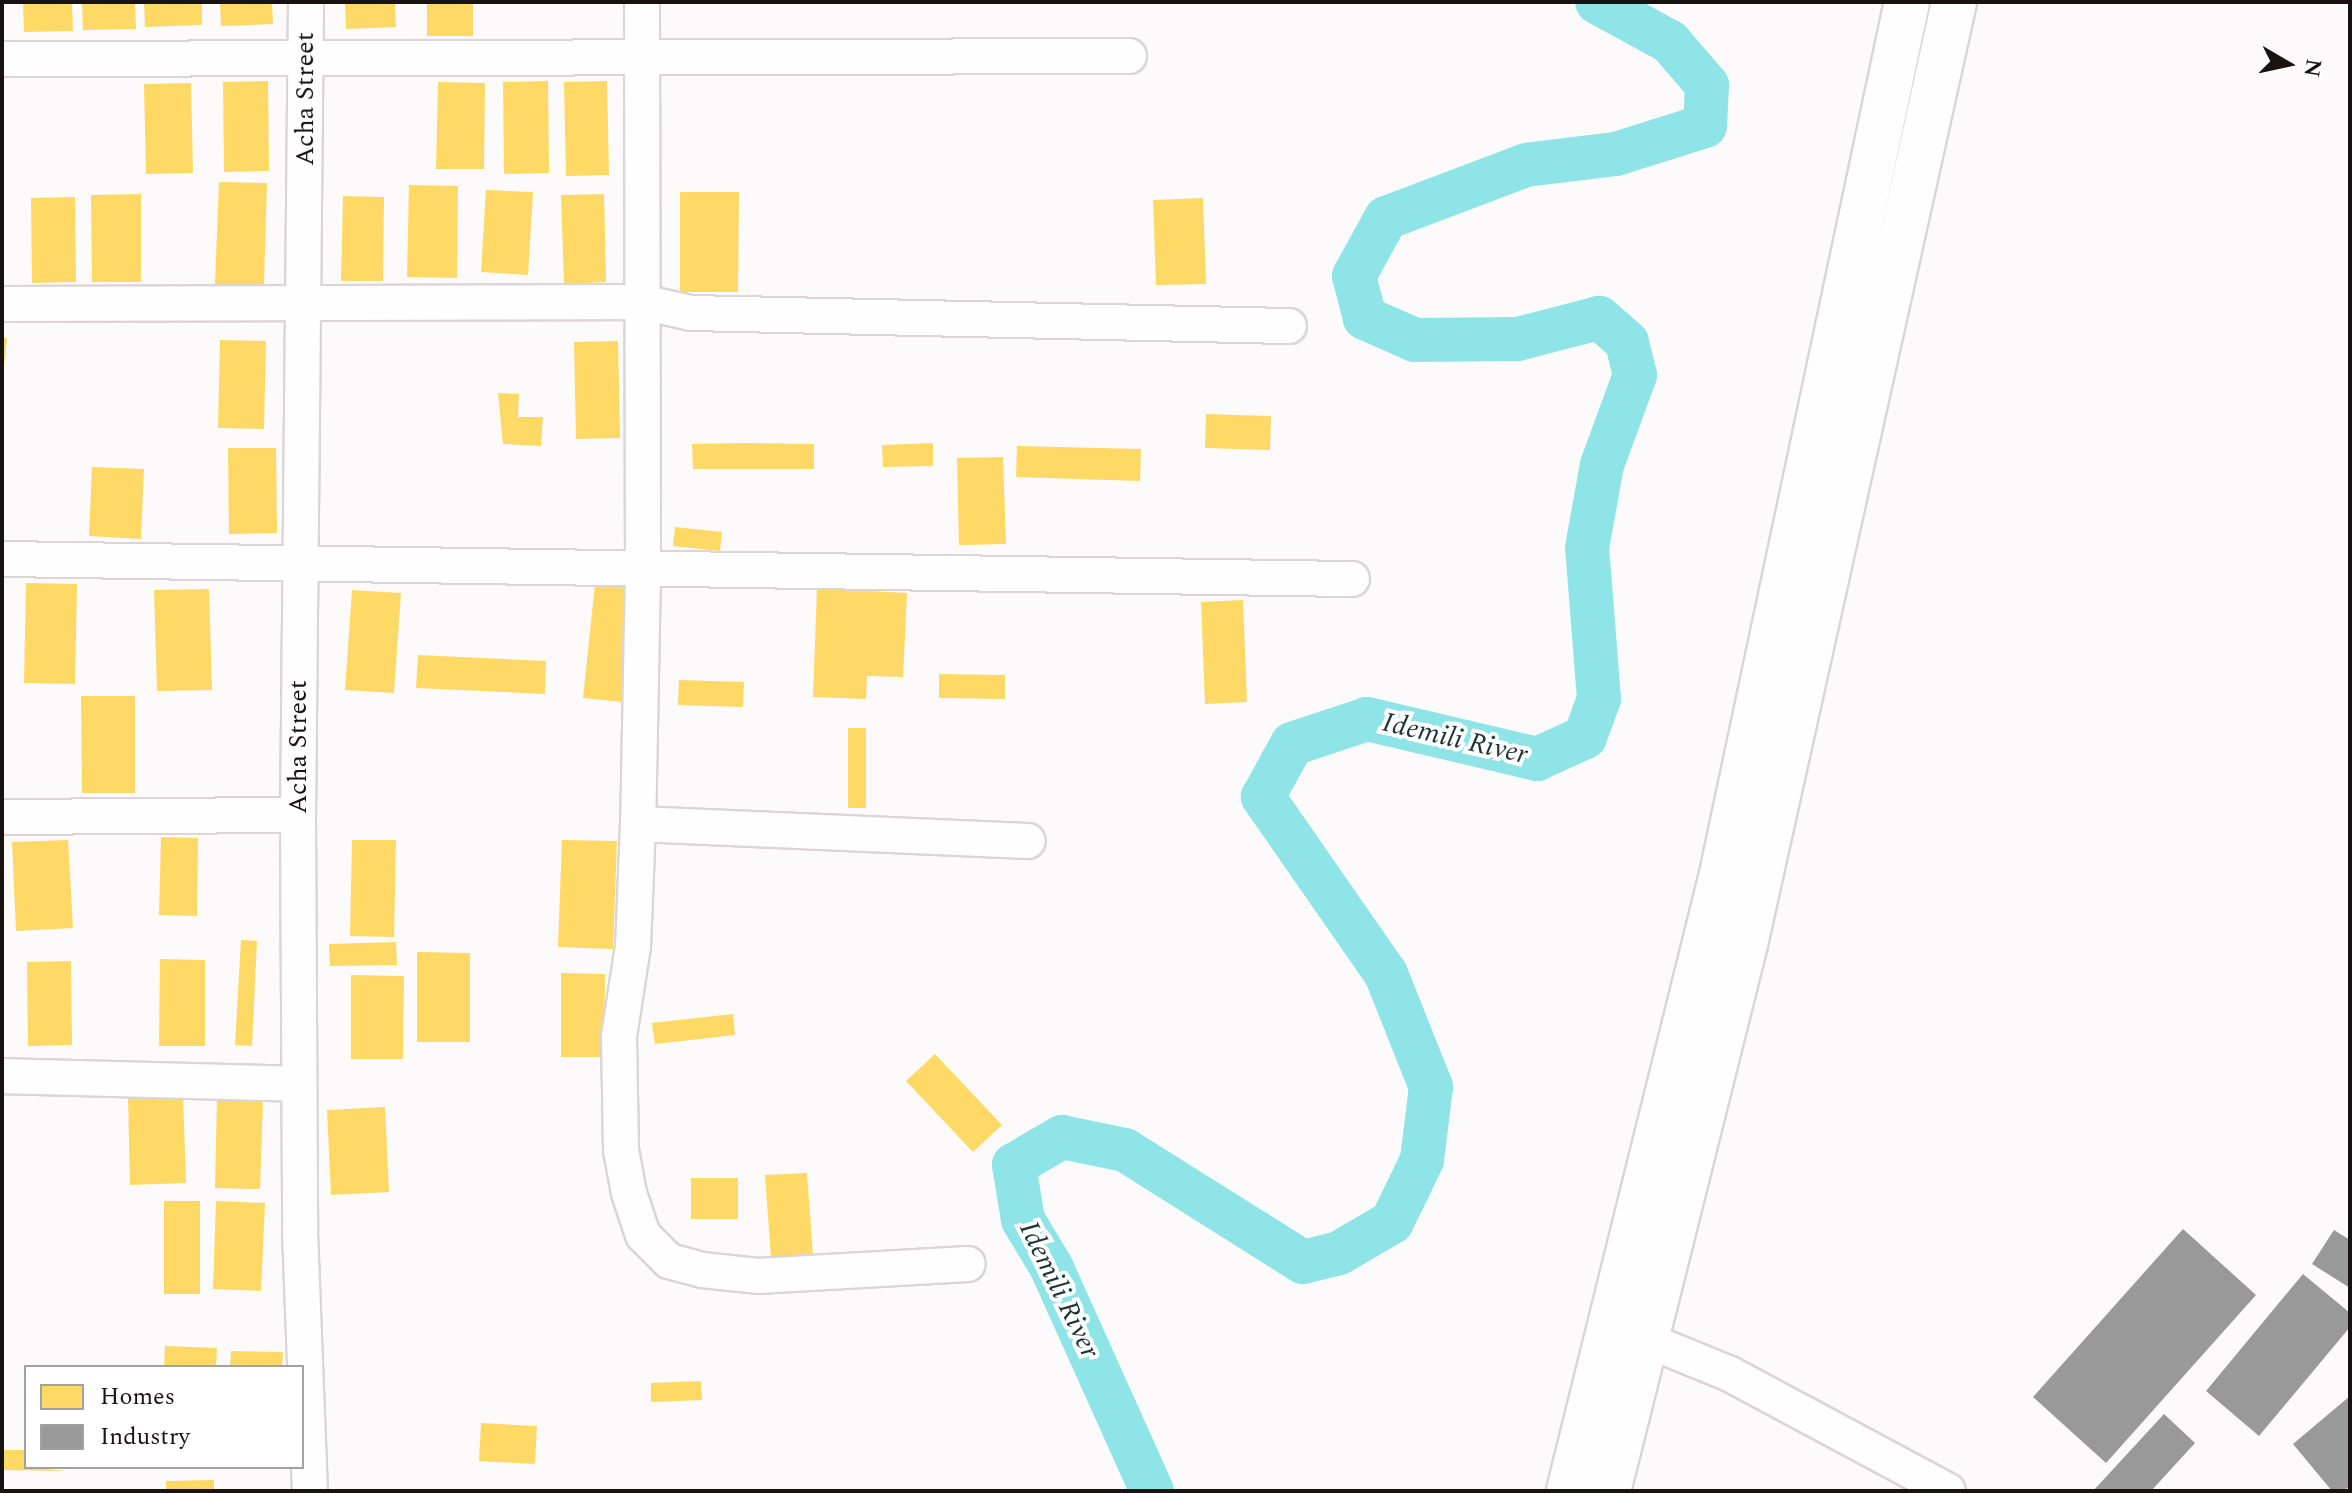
<!DOCTYPE html>
<html>
<head>
<meta charset="utf-8">
<style>
  body { margin:0 }
  #map { position:relative; width:2352px; height:1493px; overflow:hidden; background:#fdfafb; font-family:Spectral,serif }
  div>[style] { position:absolute }
  .homes>* { inset:0; background:#ffd966 }
  .industry>* { inset:0; background:#999 }
  .river>* { height:44px; margin:-22px; padding:0 22px; transform-origin:22px; border-radius:22px; background:#8ee4e7 }
  .roads { filter:drop-shadow(2px 0 #dbd5d6) drop-shadow(-2px 0 #dbd5d6) drop-shadow(0 2px #dbd5d6) drop-shadow(0 -2px #dbd5d6) }
  .minor>* { height:34px; margin:-17px; padding:0 17px; transform-origin:17px; border-radius:17px; background:#fffefe }
  .highway>* { height:44px; margin:-22px; padding:0 22px; transform-origin:22px; border-radius:22px; background:#fffefe }
  span { translate:-50% -50%; white-space:nowrap; text-align:center; line-height:1.15; -webkit-text-stroke:8px #fff; paint-order:stroke }
  .street-label { font-size:26px; color:#191213 }
  .water-label { font-size:28px; color:#1e3435; font-style:italic }
  .frame { position:absolute; inset:0; border:4px solid #191213; pointer-events:none }
  .legend { position:absolute; left:24px; top:1365px; width:280px; height:104px; box-sizing:border-box; background:#fff; border:2px solid #a3a0a1; margin:0; padding:10px 14px; list-style:none; font-size:24px; color:#191213 }
  .legend li { display:flex; align-items:center; gap:16px; height:40px }
  .legend b { width:40px; border:2px solid #a3a0a1 }
  .north { position:absolute; left:2248px; top:24px; width:80px; height:80px; -webkit-text-stroke:6px #fff; paint-order:stroke; rotate:99deg; font-size:22px; font-weight:700; line-height:32px; text-align:center; color:#191213 }
  .north::after { content:''; display:block; margin:auto; width:28px; height:36px; background:#191213; clip-path:polygon(50% 0,100% 100%,50% 72%,0 100%) }
</style>
</head>
<body>
<div id="map">
  <div class="homes">
    <div style="clip-path:polygon(23px 2px,72px 2px,73px 31px,24px 32px)"></div>
    <div style="clip-path:polygon(82px 2px,135px 2px,136px 29px,83px 30px)"></div>
    <div style="clip-path:polygon(144px 2px,202px 2px,202px 25px,145px 27px)"></div>
    <div style="clip-path:polygon(220px 2px,272px 2px,273px 24px,221px 26px)"></div>
    <div style="clip-path:polygon(345px 2px,395px 2px,396px 27px,346px 29px)"></div>
    <div style="clip-path:polygon(427px 2px,473px 2px,473px 36px,427px 36px)"></div>
    <div style="clip-path:polygon(268px 81px,269px 171px,224px 172px,223px 82px)"></div>
    <div style="clip-path:polygon(548px 81px,549px 173px,504px 174px,503px 82px)"></div>
    <div style="clip-path:polygon(607px 81px,609px 175px,566px 176px,564px 82px)"></div>
    <div style="clip-path:polygon(438px 82px,485px 83px,484px 169px,436px 169px)"></div>
    <div style="clip-path:polygon(191px 83px,193px 173px,146px 174px,144px 84px)"></div>
    <div style="clip-path:polygon(219px 182px,267px 183px,264px 286px,215px 284px)"></div>
    <div style="clip-path:polygon(409px 185px,458px 186px,457px 278px,407px 277px)"></div>
    <div style="clip-path:polygon(486px 190px,533px 192px,528px 275px,481px 272px)"></div>
    <div style="clip-path:polygon(680px 192px,739px 192px,738px 292px,680px 292px)"></div>
    <div style="clip-path:polygon(141px 194px,141px 282px,92px 282px,91px 195px)"></div>
    <div style="clip-path:polygon(604px 194px,606px 282px,564px 284px,561px 195px)"></div>
    <div style="clip-path:polygon(343px 196px,384px 197px,383px 281px,341px 281px)"></div>
    <div style="clip-path:polygon(75px 197px,76px 282px,32px 283px,31px 198px)"></div>
    <div style="clip-path:polygon(1203px 198px,1206px 284px,1156px 285px,1153px 200px)"></div>
    <div style="clip-path:polygon(2px 338px,7px 338px,4px 367px,2px 367px)"></div>
    <div style="clip-path:polygon(220px 340px,266px 341px,264px 429px,218px 428px)"></div>
    <div style="clip-path:polygon(618px 341px,620px 438px,576px 439px,574px 342px)"></div>
    <div style="clip-path:polygon(498px 393px,519px 394px,518px 417px,543px 417px,541px 446px,503px 444px)"></div>
    <div style="clip-path:polygon(1206px 414px,1271px 416px,1270px 450px,1205px 448px)"></div>
    <div style="clip-path:polygon(745px 443px,814px 444px,814px 469px,693px 469px,692px 444px)"></div>
    <div style="clip-path:polygon(933px 443px,933px 466px,883px 467px,882px 445px)"></div>
    <div style="clip-path:polygon(1017px 446px,1141px 449px,1140px 481px,1016px 477px)"></div>
    <div style="clip-path:polygon(228px 448px,276px 448px,277px 533px,229px 534px)"></div>
    <div style="clip-path:polygon(1003px 457px,1006px 544px,959px 545px,957px 458px)"></div>
    <div style="clip-path:polygon(92px 467px,144px 469px,141px 539px,89px 536px)"></div>
    <div style="clip-path:polygon(675px 527px,722px 532px,720px 551px,673px 546px)"></div>
    <div style="clip-path:polygon(26px 583px,77px 584px,75px 684px,24px 683px)"></div>
    <div style="clip-path:polygon(595px 584px,634px 588px,623px 702px,583px 698px)"></div>
    <div style="clip-path:polygon(817px 588px,907px 593px,903px 677px,867px 676px,866px 699px,813px 697px)"></div>
    <div style="clip-path:polygon(209px 589px,212px 690px,157px 691px,154px 590px)"></div>
    <div style="clip-path:polygon(352px 590px,401px 593px,394px 693px,345px 690px)"></div>
    <div style="clip-path:polygon(1243px 600px,1247px 702px,1205px 704px,1201px 602px)"></div>
    <div style="clip-path:polygon(418px 655px,546px 661px,545px 694px,416px 688px)"></div>
    <div style="clip-path:polygon(939px 674px,1005px 675px,1005px 699px,939px 698px)"></div>
    <div style="clip-path:polygon(679px 680px,744px 682px,743px 707px,678px 705px)"></div>
    <div style="clip-path:polygon(81px 696px,135px 696px,135px 793px,82px 793px)"></div>
    <div style="clip-path:polygon(848px 728px,866px 728px,866px 808px,848px 808px)"></div>
    <div style="clip-path:polygon(161px 837px,198px 838px,197px 916px,159px 915px)"></div>
    <div style="clip-path:polygon(68px 840px,73px 928px,16px 931px,12px 842px)"></div>
    <div style="clip-path:polygon(352px 840px,396px 840px,394px 937px,350px 936px)"></div>
    <div style="clip-path:polygon(562px 840px,617px 841px,613px 949px,558px 947px)"></div>
    <div style="clip-path:polygon(241px 940px,257px 941px,252px 1046px,235px 1045px)"></div>
    <div style="clip-path:polygon(396px 942px,397px 965px,330px 966px,329px 944px)"></div>
    <div style="clip-path:polygon(417px 952px,470px 953px,470px 1042px,417px 1042px)"></div>
    <div style="clip-path:polygon(160px 959px,205px 960px,205px 1046px,159px 1046px)"></div>
    <div style="clip-path:polygon(71px 961px,72px 1045px,28px 1046px,27px 962px)"></div>
    <div style="clip-path:polygon(561px 973px,605px 974px,604px 1057px,561px 1057px)"></div>
    <div style="clip-path:polygon(351px 975px,404px 976px,403px 1059px,351px 1059px)"></div>
    <div style="clip-path:polygon(733px 1014px,735px 1035px,655px 1044px,652px 1023px)"></div>
    <div style="clip-path:polygon(935px 1054px,1002px 1125px,973px 1152px,906px 1081px)"></div>
    <div style="clip-path:polygon(183px 1094px,186px 1183px,130px 1185px,128px 1096px)"></div>
    <div style="clip-path:polygon(217px 1099px,263px 1100px,260px 1189px,215px 1188px)"></div>
    <div style="clip-path:polygon(385px 1107px,389px 1192px,331px 1195px,327px 1110px)"></div>
    <div style="clip-path:polygon(807px 1173px,813px 1256px,771px 1258px,765px 1175px)"></div>
    <div style="clip-path:polygon(691px 1178px,738px 1178px,738px 1219px,691px 1219px)"></div>
    <div style="clip-path:polygon(164px 1201px,200px 1201px,200px 1294px,164px 1294px)"></div>
    <div style="clip-path:polygon(216px 1201px,265px 1203px,261px 1291px,213px 1289px)"></div>
    <div style="clip-path:polygon(165px 1346px,217px 1348px,216px 1367px,164px 1367px)"></div>
    <div style="clip-path:polygon(231px 1351px,283px 1352px,282px 1367px,230px 1367px)"></div>
    <div style="clip-path:polygon(701px 1381px,702px 1400px,651px 1402px,651px 1383px)"></div>
    <div style="clip-path:polygon(481px 1423px,537px 1426px,535px 1464px,479px 1461px)"></div>
    <div style="clip-path:polygon(2px 1450px,26px 1450px,26px 1467px,68px 1471px,2px 1470px)"></div>
    <div style="clip-path:polygon(214px 1480px,214px 1491px,166px 1491px,166px 1481px)"></div>
  </div>
  <div class="industry">
    <div style="clip-path:polygon(2183px 1229px,2256px 1295px,2106px 1463px,2033px 1397px)"></div>
    <div style="clip-path:polygon(2334px 1230px,2350px 1240px,2350px 1288px,2312px 1264px)"></div>
    <div style="clip-path:polygon(2303px 1274px,2350px 1313px,2350px 1327px,2259px 1436px,2206px 1391px)"></div>
    <div style="clip-path:polygon(2350px 1396px,2350px 1488px,2332px 1491px,2293px 1444px)"></div>
    <div style="clip-path:polygon(2164px 1414px,2195px 1443px,2151px 1491px,2093px 1491px)"></div>
  </div>
  <div class="river">
    <div style="left:1152px;top:1491px;width:244px;rotate:-114.2deg"></div>
    <div style="left:1052px;top:1268px;width:56px;rotate:-121.1deg"></div>
    <div style="left:1023px;top:1220px;width:56px;rotate:-99.3deg"></div>
    <div style="left:1014px;top:1165px;width:56px;rotate:-30.3deg"></div>
    <div style="left:1062px;top:1137px;width:64px;rotate:11.7deg"></div>
    <div style="left:1125px;top:1150px;width:210px;rotate:32.2deg"></div>
    <div style="left:1303px;top:1262px;width:37px;rotate:-14deg"></div>
    <div style="left:1339px;top:1253px;width:61px;rotate:-30.3deg"></div>
    <div style="left:1392px;top:1222px;width:69px;rotate:-64.2deg"></div>
    <div style="left:1422px;top:1160px;width:74px;rotate:-83deg"></div>
    <div style="left:1431px;top:1087px;width:122px;rotate:-111.7deg"></div>
    <div style="left:1386px;top:974px;width:216px;rotate:-124.8deg"></div>
    <div style="left:1263px;top:797px;width:60px;rotate:-61.3deg"></div>
    <div style="left:1292px;top:744px;width:79px;rotate:-18.4deg"></div>
    <div style="left:1367px;top:719px;width:175px;rotate:13.2deg"></div>
    <div style="left:1537px;top:759px;width:53px;rotate:-24.6deg"></div>
    <div style="left:1585px;top:737px;width:40px;rotate:-69.8deg"></div>
    <div style="left:1599px;top:699px;width:151px;rotate:-94.5deg"></div>
    <div style="left:1587px;top:548px;width:84px;rotate:-79.8deg"></div>
    <div style="left:1602px;top:465px;width:96px;rotate:-69.9deg"></div>
    <div style="left:1635px;top:375px;width:34px;rotate:-104deg"></div>
    <div style="left:1627px;top:342px;width:37px;rotate:-139deg"></div>
    <div style="left:1599px;top:318px;width:84px;rotate:165.5deg"></div>
    <div style="left:1518px;top:339px;width:103px;rotate:179.4deg"></div>
    <div style="left:1415px;top:340px;width:55px;rotate:-156.3deg"></div>
    <div style="left:1365px;top:318px;width:43px;rotate:-104.7deg"></div>
    <div style="left:1354px;top:276px;width:66px;rotate:-61.1deg"></div>
    <div style="left:1386px;top:218px;width:150px;rotate:-20.7deg"></div>
    <div style="left:1526px;top:165px;width:91px;rotate:-7deg"></div>
    <div style="left:1616px;top:154px;width:93px;rotate:-17.5deg"></div>
    <div style="left:1705px;top:126px;width:41px;rotate:-87.2deg"></div>
    <div style="left:1707px;top:85px;width:57px;rotate:-130.7deg"></div>
    <div style="left:1670px;top:42px;width:83px;rotate:-151.3deg"></div>
  </div>
  <div class="roads">
    <div class="minor">
      <div style="left:306px;top:2px;width:813px;rotate:90.56deg"></div>
      <div style="left:298px;top:815px;width:417px;rotate:89.7deg"></div>
      <div style="left:300px;top:1232px;width:259px;rotate:87.8deg"></div>
      <div style="left:642px;top:2px;width:570px;rotate:89.9deg"></div>
      <div style="left:643px;top:572px;width:252px;rotate:91.1deg"></div>
      <div style="left:638px;top:824px;width:122px;rotate:92.3deg"></div>
      <div style="left:633px;top:946px;width:91px;rotate:98.8deg"></div>
      <div style="left:619px;top:1036px;width:114px;rotate:89deg"></div>
      <div style="left:621px;top:1150px;width:44px;rotate:79.5deg"></div>
      <div style="left:629px;top:1193px;width:44px;rotate:71.6deg"></div>
      <div style="left:643px;top:1235px;width:37px;rotate:45deg"></div>
      <div style="left:669px;top:1261px;width:34px;rotate:15deg"></div>
      <div style="left:702px;top:1270px;width:56px;rotate:6.1deg"></div>
      <div style="left:758px;top:1276px;width:210px;rotate:-3.3deg"></div>
      <div style="left:2px;top:59px;width:1127px;rotate:-0.15deg"></div>
      <div style="left:2px;top:304px;width:640px;rotate:-0.18deg"></div>
      <div style="left:642px;top:302px;width:50px;rotate:12.7deg"></div>
      <div style="left:691px;top:313px;width:598px;rotate:1.25deg"></div>
      <div style="left:2px;top:559px;width:1350px;rotate:0.85deg"></div>
      <div style="left:2px;top:817px;width:296px;rotate:-0.4deg"></div>
      <div style="left:638px;top:824px;width:390px;rotate:2.5deg"></div>
      <div style="left:2px;top:1076px;width:297px;rotate:1.5deg"></div>
      <div style="left:1649px;top:1341px;width:87px;rotate:22.2deg"></div>
      <div style="left:1730px;top:1374px;width:247px;rotate:28.2deg"></div>
    </div>
    <div class="highway">
      <div style="left:1569px;top:1491px;width:636px;rotate:-76.07deg"></div>
      <div style="left:1722px;top:874px;width:891px;rotate:-78.02deg"></div>
      <div style="left:1608px;top:1491px;width:564px;rotate:-75.94deg"></div>
      <div style="left:1745px;top:944px;width:965px;rotate:-77.49deg"></div>
    </div>
  </div>
  <div class="street-label">
    <span style="left:306px;top:99px;rotate:-90deg">Acha Street</span>
    <span style="left:299px;top:747px;rotate:-90deg">Acha Street</span>
  </div>
  <div class="water-label">
    <span style="left:1455px;top:739px;rotate:13deg">Idemili River</span>
    <span style="left:1059px;top:1290px;rotate:64deg">Idemili River</span>
  </div>
  <div class="frame"></div>
  <ul class="legend">
  <li><b style="height:22px;background:#ffd966"></b>Homes</li>
  <li><b style="height:22px;background:#999"></b>Industry</li>
  </ul>
  <div class="north">N</div>
</div>
</body>
</html>
